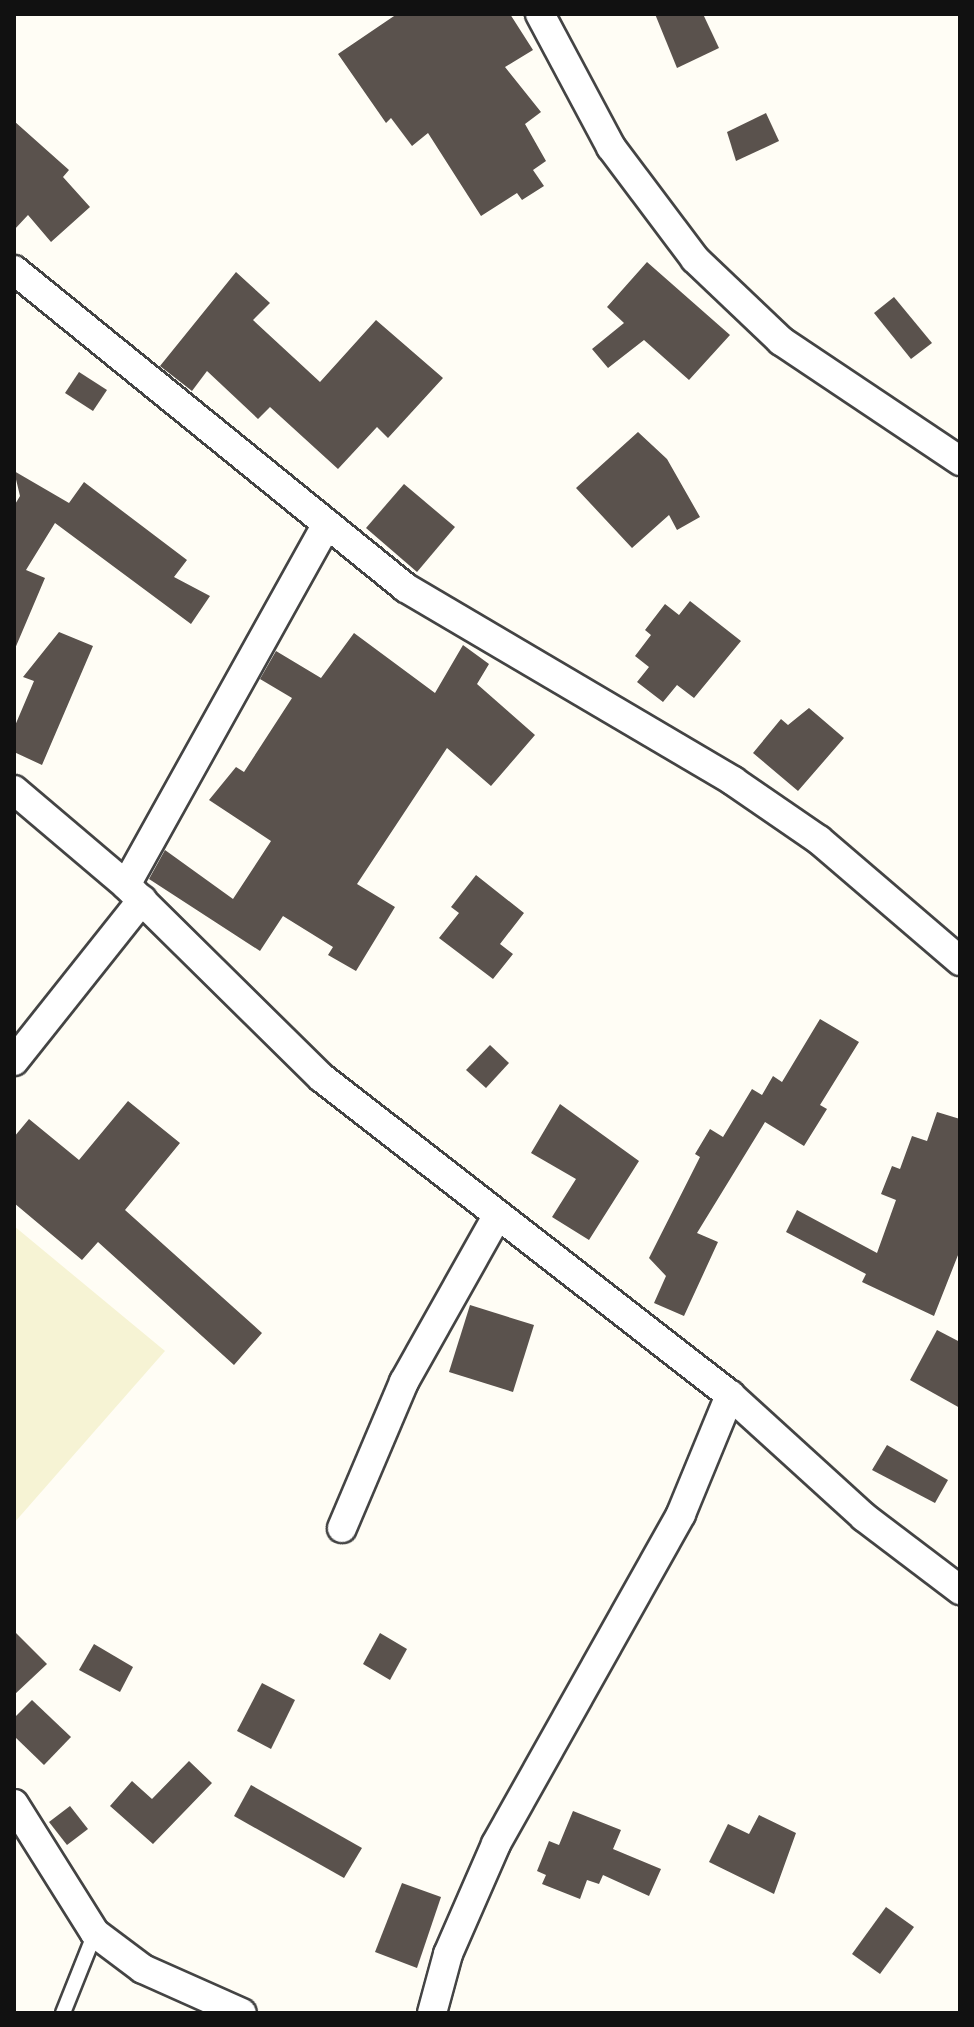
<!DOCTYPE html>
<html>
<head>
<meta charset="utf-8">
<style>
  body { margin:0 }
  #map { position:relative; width:974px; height:2027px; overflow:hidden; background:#fffdf5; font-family:"Playfair Display",serif }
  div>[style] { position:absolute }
  .farmland>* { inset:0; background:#f6f3d4 }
  .building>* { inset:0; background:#5a524d }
  .roads { filter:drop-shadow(2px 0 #444) drop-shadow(-2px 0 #444) drop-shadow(0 2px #444) drop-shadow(0 -2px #444) }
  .service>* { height:14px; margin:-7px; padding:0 7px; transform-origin:7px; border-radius:7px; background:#fff }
  .minor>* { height:28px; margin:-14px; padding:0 14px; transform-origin:14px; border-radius:14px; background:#fff }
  span { translate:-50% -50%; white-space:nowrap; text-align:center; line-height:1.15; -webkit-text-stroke:8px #fff; paint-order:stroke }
  .frame { position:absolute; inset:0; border:16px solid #111; pointer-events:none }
</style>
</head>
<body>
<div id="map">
  <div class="farmland">
    <div style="clip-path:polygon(14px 1226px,165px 1351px,14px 1523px)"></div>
  </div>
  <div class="building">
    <div style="clip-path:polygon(397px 14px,510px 14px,533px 50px,505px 67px,541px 112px,525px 124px,546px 161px,533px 170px,544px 186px,522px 200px,517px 193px,481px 216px,428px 133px,412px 146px,391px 118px,386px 123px,338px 54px)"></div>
    <div style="clip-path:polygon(655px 14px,703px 14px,719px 48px,677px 68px)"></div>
    <div style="clip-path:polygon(766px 113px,779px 141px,736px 161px,727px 132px)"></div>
    <div style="clip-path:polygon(14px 121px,69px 170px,63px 177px,90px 207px,51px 242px,28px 215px,14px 230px)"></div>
    <div style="clip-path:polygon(647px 262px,730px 335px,689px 380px,644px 340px,608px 368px,592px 349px,624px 323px,607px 307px)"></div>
    <div style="clip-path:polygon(236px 272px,270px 303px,253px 320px,320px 382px,376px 320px,443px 378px,388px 438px,377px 427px,338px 469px,270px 407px,258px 419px,207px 371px,192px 391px,160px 366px)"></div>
    <div style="clip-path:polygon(894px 297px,932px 343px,911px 359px,874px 313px)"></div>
    <div style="clip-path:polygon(79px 372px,107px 390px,93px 411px,65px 393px)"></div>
    <div style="clip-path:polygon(638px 432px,667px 459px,700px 517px,677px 530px,669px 515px,632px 548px,576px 488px)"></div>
    <div style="clip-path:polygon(14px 471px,69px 503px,84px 482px,187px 560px,174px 577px,210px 596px,191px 624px,55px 523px,26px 570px,45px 578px,14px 651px,14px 506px,20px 496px)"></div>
    <div style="clip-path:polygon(404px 484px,455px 527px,417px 572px,366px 528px)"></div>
    <div style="clip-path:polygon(690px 601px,741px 641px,694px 698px,677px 685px,663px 702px,637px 682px,649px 667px,635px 656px,651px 635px,645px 630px,665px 604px,679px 615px)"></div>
    <div style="clip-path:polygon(59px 632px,93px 646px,42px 765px,14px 752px,14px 728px,34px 681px,23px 677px)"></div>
    <div style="clip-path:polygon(354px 633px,435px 693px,463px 645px,489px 664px,477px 684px,535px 735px,491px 786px,447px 748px,357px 884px,395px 907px,356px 971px,328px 955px,333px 947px,283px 916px,260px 951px,149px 879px,165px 850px,233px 899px,271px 841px,209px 800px,236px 767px,244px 772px,292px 698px,260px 679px,276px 651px,321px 678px)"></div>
    <div style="clip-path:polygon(809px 708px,844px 738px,798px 791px,753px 753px,781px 719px,788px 725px)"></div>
    <div style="clip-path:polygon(476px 875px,524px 913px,500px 944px,513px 954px,493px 979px,439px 938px,459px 913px,451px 907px)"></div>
    <div style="clip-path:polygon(820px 1019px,859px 1042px,820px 1105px,827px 1109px,804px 1146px,765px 1122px,697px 1233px,718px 1242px,684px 1316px,654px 1303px,666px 1276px,649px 1258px,700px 1157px,695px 1154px,710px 1129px,723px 1137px,752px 1089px,762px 1095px,773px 1076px,782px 1082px)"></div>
    <div style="clip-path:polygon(490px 1045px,509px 1063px,486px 1088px,466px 1070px)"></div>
    <div style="clip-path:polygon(128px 1101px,180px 1143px,125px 1210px,262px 1333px,234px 1365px,98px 1242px,82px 1260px,14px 1203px,14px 1137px,29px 1119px,79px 1160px)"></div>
    <div style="clip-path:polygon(560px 1104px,639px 1161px,589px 1240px,552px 1217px,576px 1179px,531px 1153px)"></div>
    <div style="clip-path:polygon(937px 1112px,960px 1119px,960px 1250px,934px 1316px,862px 1282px,866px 1274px,786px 1232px,797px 1210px,877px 1253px,896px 1200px,881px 1194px,892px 1166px,900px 1169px,912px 1136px,927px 1141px)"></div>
    <div style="clip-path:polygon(470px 1305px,534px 1325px,513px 1392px,449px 1372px)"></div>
    <div style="clip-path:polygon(937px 1330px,960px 1342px,960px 1408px,910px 1380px)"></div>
    <div style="clip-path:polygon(887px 1445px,948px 1480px,935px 1503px,872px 1470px)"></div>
    <div style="clip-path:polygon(14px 1631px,47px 1664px,14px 1695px)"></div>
    <div style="clip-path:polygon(380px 1633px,407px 1649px,390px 1680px,363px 1664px)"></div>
    <div style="clip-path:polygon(94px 1644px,133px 1667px,120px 1692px,79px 1670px)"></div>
    <div style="clip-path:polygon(262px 1683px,295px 1700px,271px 1749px,237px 1731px)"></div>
    <div style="clip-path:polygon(32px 1700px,71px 1737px,44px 1765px,14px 1736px,14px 1718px)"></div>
    <div style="clip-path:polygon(189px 1761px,212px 1783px,153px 1844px,110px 1806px,132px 1781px,152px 1799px)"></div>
    <div style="clip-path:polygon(251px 1785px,362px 1848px,344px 1878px,234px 1816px)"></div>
    <div style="clip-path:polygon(70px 1806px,88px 1829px,67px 1845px,49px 1822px)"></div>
    <div style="clip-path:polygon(573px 1811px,621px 1830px,613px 1849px,661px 1869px,649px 1896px,603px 1875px,599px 1884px,587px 1880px,580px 1899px,542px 1884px,546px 1875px,537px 1871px,549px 1841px,559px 1845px)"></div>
    <div style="clip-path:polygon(759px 1815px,796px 1833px,774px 1894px,709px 1862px,728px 1824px,749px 1834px)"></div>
    <div style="clip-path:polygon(402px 1883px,441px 1897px,417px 1968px,375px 1952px)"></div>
    <div style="clip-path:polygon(886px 1907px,914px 1927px,880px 1974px,852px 1954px)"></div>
  </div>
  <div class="roads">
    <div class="service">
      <div style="left:63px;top:2013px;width:86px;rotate:-68.2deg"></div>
    </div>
    <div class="minor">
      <div style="left:540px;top:14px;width:151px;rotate:61.9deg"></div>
      <div style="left:611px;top:147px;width:140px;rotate:53.1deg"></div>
      <div style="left:695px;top:259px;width:119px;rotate:43.6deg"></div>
      <div style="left:781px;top:341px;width:216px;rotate:33.8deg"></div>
      <div style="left:14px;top:270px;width:505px;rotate:39.05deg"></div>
      <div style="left:406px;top:588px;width:380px;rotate:30.5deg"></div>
      <div style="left:733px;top:781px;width:104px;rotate:34.5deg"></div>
      <div style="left:819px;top:840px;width:186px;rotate:40.6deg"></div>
      <div style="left:14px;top:790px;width:147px;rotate:40.3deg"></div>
      <div style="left:126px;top:885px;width:275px;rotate:44.6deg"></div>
      <div style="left:322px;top:1078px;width:517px;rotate:37.85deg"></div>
      <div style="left:730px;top:1395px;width:181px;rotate:42.3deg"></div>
      <div style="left:864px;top:1517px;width:121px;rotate:37.2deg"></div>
      <div style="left:126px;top:885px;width:413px;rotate:-60.9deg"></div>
      <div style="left:14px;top:1061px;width:206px;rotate:-51.5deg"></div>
      <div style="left:342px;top:1528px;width:159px;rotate:-67deg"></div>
      <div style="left:404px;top:1382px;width:188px;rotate:-60.7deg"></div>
      <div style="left:14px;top:1804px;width:152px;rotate:57.9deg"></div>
      <div style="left:95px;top:1933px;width:60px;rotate:36.9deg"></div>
      <div style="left:143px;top:1969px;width:108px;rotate:24deg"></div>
      <div style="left:432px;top:2013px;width:61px;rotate:-74.8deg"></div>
      <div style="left:448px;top:1954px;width:120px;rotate:-66.4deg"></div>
      <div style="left:496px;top:1844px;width:378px;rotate:-60.7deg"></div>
      <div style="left:681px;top:1514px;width:129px;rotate:-67.6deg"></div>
    </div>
  </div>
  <div class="frame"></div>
</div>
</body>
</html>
